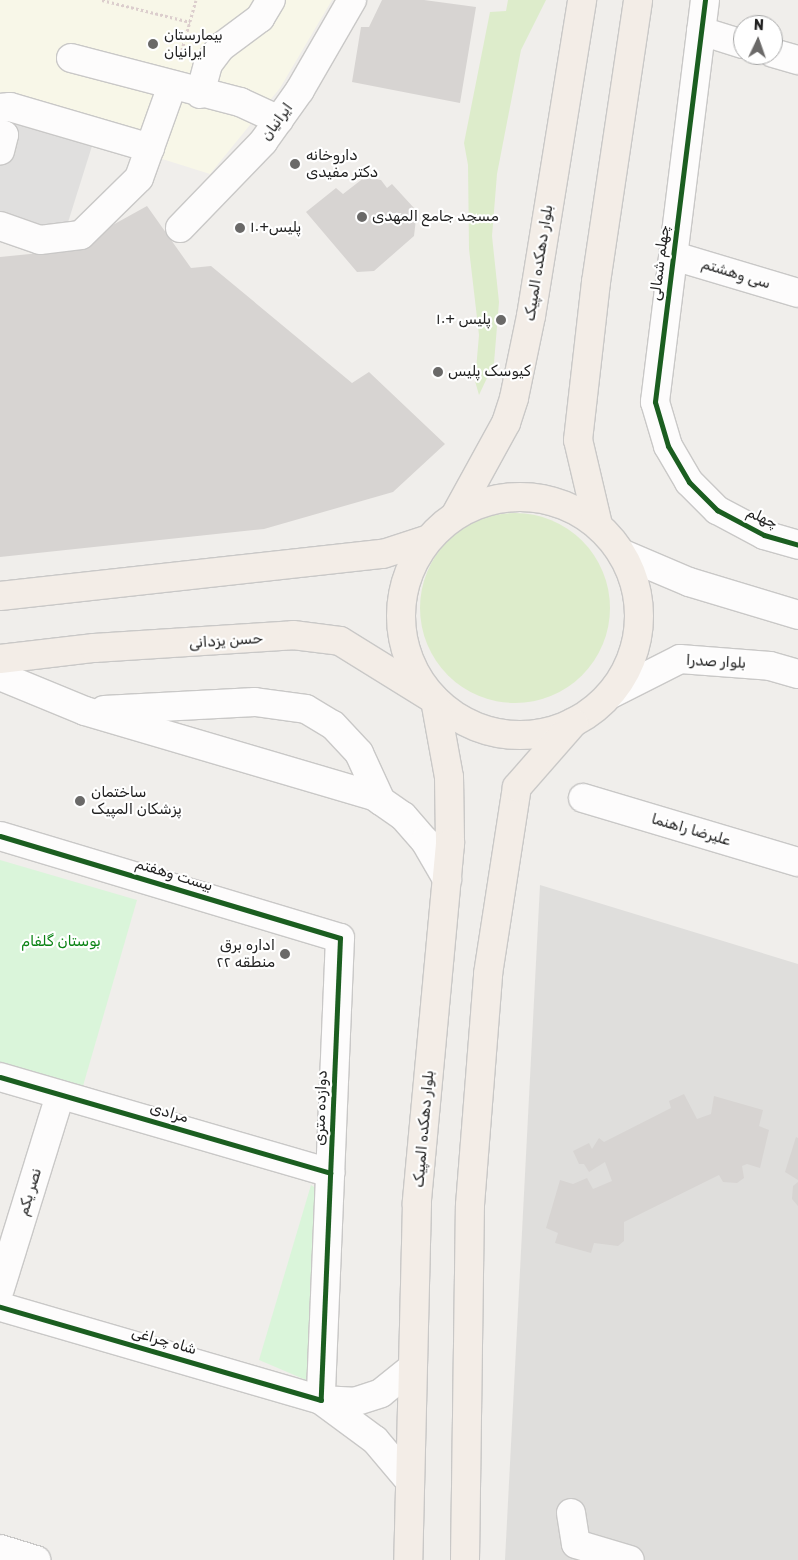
<!DOCTYPE html>
<html>
<head>
<meta charset="utf-8">
<style>
  body { margin:0 }
  #map { position:relative; width:798px; height:1560px; overflow:hidden; background:#f0eeeb; font-family:Rubik,Cairo,sans-serif }
  div>[style] { position:absolute }
  .residential>* { inset:0; background:#dfdedc }
  .education>* { inset:0; background:#f8f7e8 }
  .grass>* { inset:0; background:#ddeccb }
  .round { border-radius:50% }
  .park>* { inset:0; background:#daf5da }
  .parking>* { inset:0; background:#e0dfde }
  .building>* { inset:0; background:#d7d4d2 }
  .path>* { height:3px; margin-top:-1.5px; transform-origin:0; background:repeating-linear-gradient(90deg,#dccecd 0 2.5px,transparent 0 5px) }
  .roads { filter:drop-shadow(1px 0 #c9c8c7) drop-shadow(-1px 0 #c9c8c7) drop-shadow(0 1px #c9c8c7) drop-shadow(0 -1px #c9c8c7) }
  .minor>* { height:28px; margin:-14px; padding:0 14px; transform-origin:14px; border-radius:14px; background:#fdfcfc }
  .major>* { height:28px; margin:-14px; padding:0 14px; transform-origin:14px; border-radius:14px; background:#f3ede7 }
  .major>.ring { margin:-14px; padding:0; box-sizing:content-box; background:none; border:28px solid #f3ede7; border-radius:50% }
  .cycleway>* { height:5px; margin:-2.5px; padding:0 2.5px; transform-origin:2.5px; border-radius:2.5px; background:#1b5e20 }
  .dots>* { width:14px; height:14px; translate:-50% -50%; box-sizing:border-box; border:2px solid #fff; border-radius:50% }
  span { translate:-50% -50%; white-space:nowrap; text-align:center; line-height:1.15; -webkit-text-stroke:4.5px #fff; paint-order:stroke }
  .poi-label { font-size:15px; color:#222 }
  .left { translate:0 -50%; text-align:left }
  .right { translate:-100% -50%; text-align:right }
  .street-label { font-size:15px; color:#222 }
  .park-label { font-size:15px; color:#0c8416 }
  .north { position:absolute; left:733px; top:15px; width:50px; height:50px; box-sizing:border-box; background:#fff; border:1px solid #a7a7a7; border-radius:50%; rotate:3deg; font-size:14px; font-weight:700; line-height:20px; text-align:center; color:#222 }
  .north::after { content:''; display:block; margin:auto; width:18px; height:22px; background:#6a6968; clip-path:polygon(50% 0,100% 100%,50% 72%,0 100%) }
</style>
</head>
<body>
<div id="map">
  <div class="residential">
    <div style="clip-path:polygon(540px 885px,798px 964px,798px 1560px,505px 1560px)"></div>
  </div>
  <div class="education">
    <div style="clip-path:polygon(0 0,332px 0,280px 88px,210px 174px,0 108px)"></div>
  </div>
  <div class="grass">
    <div style="clip-path:polygon(508px 0,546px 0,521px 50px,497px 174px,492px 236px,499px 302px,494px 363px,479px 395px,475px 381px,479px 335px,469px 249px,468px 165px,464px 143px,490px 12px,506px 11px)"></div>
    <div class="round" style="left:420px;top:513px;width:190px;height:190px"></div>
  </div>
  <div class="park">
    <div style="clip-path:polygon(0 860px,137px 900px,83px 1086px,0 1062px)"></div>
    <div style="clip-path:polygon(311px 1185px,323px 1193px,313px 1383px,259px 1360px)"></div>
  </div>
  <div class="parking">
    <div style="clip-path:polygon(0 117px,92px 146px,64px 235px,0 234px)"></div>
  </div>
  <div class="building">
    <div style="clip-path:polygon(382px 0,424px 0,476px 7px,460px 103px,352px 82px,361px 27px,369px 27px)"></div>
    <div style="clip-path:polygon(365px 177px,381px 180px,387px 188px,392px 184px,414px 208px,410px 213px,416px 219px,414px 236px,374px 271px,357px 272px,306px 212px,336px 188px,343px 194px)"></div>
    <div style="clip-path:polygon(147px 206px,191px 268px,211px 266px,352px 383px,369px 372px,445px 444px,393px 492px,264px 529px,0 557px,0 257px,50px 252px,82px 242px)"></div>
    <div style="clip-path:polygon(684px 1094px,697px 1119px,711px 1114px,714px 1096px,763px 1110px,759px 1126px,769px 1130px,760px 1168px,747px 1164px,742px 1166px,744px 1178px,737px 1183px,723px 1182px,719px 1175px,624px 1222px,624px 1241px,618px 1246px,594px 1243px,591px 1253px,555px 1243px,558px 1233px,546px 1228px,560px 1180px,573px 1184px,587px 1178px,593px 1189px,612px 1181px,605px 1162px,589px 1172px,584px 1164px,579px 1164px,573px 1151px,589px 1143px,592px 1149px,599px 1138px,604px 1142px,671px 1108px,669px 1101px)"></div>
    <div style="clip-path:polygon(796px 1137px,798px 1138px,798px 1180px,785px 1172px)"></div>
    <div style="clip-path:polygon(798px 1182px,798px 1206px,792px 1199px,793px 1186px)"></div>
  </div>
  <div class="path">
    <div style="left:102px;top:0;width:91px;rotate:14deg"></div>
    <div style="left:179px;top:60px;width:62px;rotate:-74.2deg"></div>
  </div>
  <div class="roads">
    <div class="minor">
      <div style="left:705px;top:0;width:405px;rotate:97.1deg"></div>
      <div style="left:655px;top:402px;width:46px;rotate:73.5deg"></div>
      <div style="left:668px;top:446px;width:42px;rotate:59.7deg"></div>
      <div style="left:689px;top:482px;width:40px;rotate:45deg"></div>
      <div style="left:717px;top:510px;width:53px;rotate:28deg"></div>
      <div style="left:764px;top:535px;width:35px;rotate:16deg"></div>
      <div style="left:701px;top:31px;width:44px;rotate:17.2deg"></div>
      <div style="left:773px;top:53px;width:26px;rotate:16deg"></div>
      <div style="left:71px;top:58px;width:175px;rotate:14.6deg"></div>
      <div style="left:240px;top:102px;width:43px;rotate:24.8deg"></div>
      <div style="left:200px;top:94px;width:31px;rotate:-75deg"></div>
      <div style="left:208px;top:64px;width:21px;rotate:-53deg"></div>
      <div style="left:221px;top:47px;width:49px;rotate:-36.6deg"></div>
      <div style="left:260px;top:18px;width:21px;rotate:-59deg"></div>
      <div style="left:0;top:108px;width:10px;rotate:-6deg"></div>
      <div style="left:10px;top:107px;width:146px;rotate:16.3deg"></div>
      <div style="left:0;top:134px;width:4px;rotate:14deg"></div>
      <div style="left:4px;top:135px;width:16px;rotate:104deg"></div>
      <div style="left:0;top:226px;width:42px;rotate:19.3deg"></div>
      <div style="left:40px;top:240px;width:41px;rotate:-7deg"></div>
      <div style="left:81px;top:235px;width:81px;rotate:-44.5deg"></div>
      <div style="left:139px;top:178px;width:98px;rotate:-70.3deg"></div>
      <div style="left:180px;top:228px;width:120px;rotate:-46deg"></div>
      <div style="left:263px;top:142px;width:64px;rotate:-54.6deg"></div>
      <div style="left:300px;top:90px;width:104px;rotate:-60deg"></div>
      <div style="left:674px;top:256px;width:129px;rotate:16.6deg"></div>
      <div style="left:623px;top:554px;width:72px;rotate:23deg"></div>
      <div style="left:689px;top:582px;width:114px;rotate:16.8deg"></div>
      <div style="left:0;top:676px;width:92px;rotate:22.4deg"></div>
      <div style="left:85px;top:711px;width:301px;rotate:16.4deg"></div>
      <div style="left:374px;top:796px;width:35px;rotate:35deg"></div>
      <div style="left:403px;top:816px;width:33px;rotate:49deg"></div>
      <div style="left:425px;top:841px;width:44px;rotate:59.9deg"></div>
      <div style="left:611px;top:694px;width:77px;rotate:-26.9deg"></div>
      <div style="left:680px;top:659px;width:90px;rotate:4.4deg"></div>
      <div style="left:770px;top:666px;width:29px;rotate:16deg"></div>
      <div style="left:104px;top:710px;width:151px;rotate:-3deg"></div>
      <div style="left:255px;top:702px;width:51px;rotate:7.8deg"></div>
      <div style="left:306px;top:709px;width:31px;rotate:31deg"></div>
      <div style="left:333px;top:725px;width:38px;rotate:47deg"></div>
      <div style="left:359px;top:753px;width:53px;rotate:65.4deg"></div>
      <div style="left:583px;top:798px;width:224px;rotate:16.6deg"></div>
      <div style="left:0;top:836px;width:355px;rotate:16.7deg"></div>
      <div style="left:340px;top:938px;width:462px;rotate:92.4deg"></div>
      <div style="left:321px;top:1400px;width:334px;rotate:-163.8deg"></div>
      <div style="left:0;top:1077px;width:344px;rotate:16.2deg"></div>
      <div style="left:0;top:1289px;width:203px;rotate:-72.8deg"></div>
      <div style="left:408px;top:1479px;width:51px;rotate:-130.2deg"></div>
      <div style="left:375px;top:1440px;width:67px;rotate:-143.5deg"></div>
      <div style="left:321px;top:1400px;width:33px;rotate:3deg"></div>
      <div style="left:354px;top:1402px;width:28px;rotate:-18deg"></div>
      <div style="left:381px;top:1393px;width:38px;rotate:-39deg"></div>
      <div style="left:571px;top:1513px;width:31px;rotate:81deg"></div>
      <div style="left:576px;top:1544px;width:56px;rotate:16.5deg"></div>
      <div style="left:0;top:1549px;width:38px;rotate:17deg"></div>
    </div>
    <div class="major">
      <div class="ring" style="left:401px;top:497px;width:210px;height:210px"></div>
      <div style="left:456px;top:514px;width:104px;rotate:-61.2deg"></div>
      <div style="left:506px;top:423px;width:26px;rotate:-72deg"></div>
      <div style="left:514px;top:398px;width:84px;rotate:-78.3deg"></div>
      <div style="left:531px;top:316px;width:320px;rotate:-80.8deg"></div>
      <div style="left:598px;top:525px;width:87px;rotate:-103.2deg"></div>
      <div style="left:578px;top:440px;width:159px;rotate:-83.5deg"></div>
      <div style="left:596px;top:282px;width:285px;rotate:-81.5deg"></div>
      <div style="left:0;top:596px;width:385px;rotate:-6.3deg"></div>
      <div style="left:383px;top:554px;width:45px;rotate:-18deg"></div>
      <div style="left:0;top:659px;width:95px;rotate:-6.7deg"></div>
      <div style="left:94px;top:648px;width:199px;rotate:-3.7deg"></div>
      <div style="left:293px;top:635px;width:47px;rotate:7.3deg"></div>
      <div style="left:340px;top:641px;width:112px;rotate:31.8deg"></div>
      <div style="left:435px;top:700px;width:78px;rotate:79.7deg"></div>
      <div style="left:449px;top:777px;width:67px;rotate:89.1deg"></div>
      <div style="left:450px;top:844px;width:361px;rotate:95.3deg"></div>
      <div style="left:417px;top:1203px;width:357px;rotate:91.4deg"></div>
      <div style="left:465px;top:1560px;width:355px;rotate:-89.2deg"></div>
      <div style="left:470px;top:1205px;width:232px;rotate:-85.5deg"></div>
      <div style="left:488px;top:974px;width:189px;rotate:-81.2deg"></div>
      <div style="left:517px;top:787px;width:86px;rotate:-48.8deg"></div>
    </div>
  </div>
  <div class="cycleway">
    <div style="left:705px;top:0;width:405px;rotate:97.1deg"></div>
    <div style="left:655px;top:402px;width:46px;rotate:73.5deg"></div>
    <div style="left:668px;top:446px;width:42px;rotate:59.7deg"></div>
    <div style="left:689px;top:482px;width:40px;rotate:45deg"></div>
    <div style="left:717px;top:510px;width:53px;rotate:28deg"></div>
    <div style="left:764px;top:535px;width:35px;rotate:16deg"></div>
    <div style="left:0;top:836px;width:355px;rotate:16.7deg"></div>
    <div style="left:340px;top:938px;width:462px;rotate:92.4deg"></div>
    <div style="left:321px;top:1400px;width:334px;rotate:-163.8deg"></div>
    <div style="left:0;top:1077px;width:344px;rotate:16.2deg"></div>
  </div>
  <div class="dots">
    <div style="left:153px;top:44px;background:#6a6968"></div>
    <div style="left:295px;top:164px;background:#6a6968"></div>
    <div style="left:362px;top:217px;background:#6a6968"></div>
    <div style="left:240px;top:228px;background:#6a6968"></div>
    <div style="left:501px;top:320px;background:#6a6968"></div>
    <div style="left:438px;top:372px;background:#6a6968"></div>
    <div style="left:80px;top:801px;background:#6a6968"></div>
    <div style="left:285px;top:954px;background:#6a6968"></div>
  </div>
  <div class="poi-label">
    <span class="left" style="left:164px;top:44px">بیمارستان<br>ایرانیان</span>
    <span class="left" style="left:306px;top:164px">داروخانه<br>دکتر مفیدی</span>
    <span class="left" style="left:372px;top:217px">مسجد جامع المهدی</span>
    <span class="left" style="left:250px;top:228px">پلیس+۱۰</span>
    <span class="right" style="left:491px;top:320px">پلیس +۱۰</span>
    <span class="left" style="left:448px;top:372px">کیوسک پلیس</span>
    <span class="left" style="left:91px;top:801px">ساختمان<br>پزشکان المپیک</span>
    <span class="right" style="left:275px;top:954px">اداره برق<br>منطقه ۲۲</span>
  </div>
  <div class="street-label">
    <span style="left:277px;top:122px;rotate:-54deg">ایرانیان</span>
    <span style="left:539px;top:263px;rotate:-81deg">بلوار دهکده المپیک</span>
    <span style="left:660px;top:263px;rotate:-83deg">چهلم شمالی</span>
    <span style="left:736px;top:274px;rotate:17deg">سی وهشتم</span>
    <span style="left:762px;top:518px;rotate:24deg">چهلم</span>
    <span style="left:226px;top:641px;rotate:-4deg">حسن یزدانی</span>
    <span style="left:716px;top:662px;rotate:3deg">بلوار صدرا</span>
    <span style="left:691px;top:830px;rotate:16deg">علیرضا راهنما</span>
    <span style="left:174px;top:875px;rotate:17deg">بیست وهفتم</span>
    <span style="left:321px;top:1108px;rotate:-88deg">دوازده متری</span>
    <span style="left:169px;top:1113px;rotate:16deg">مرادی</span>
    <span style="left:424px;top:1129px;rotate:-85deg">بلوار دهکده المپیک</span>
    <span style="left:30px;top:1192px;rotate:-73deg">نصر یکم</span>
    <span style="left:164px;top:1341px;rotate:16deg">شاه چراغی</span>
  </div>
  <div class="park-label">
    <span style="left:61px;top:942px">بوستان گلفام</span>
  </div>
  <div class="north">N</div>
</div>
</body>
</html>
